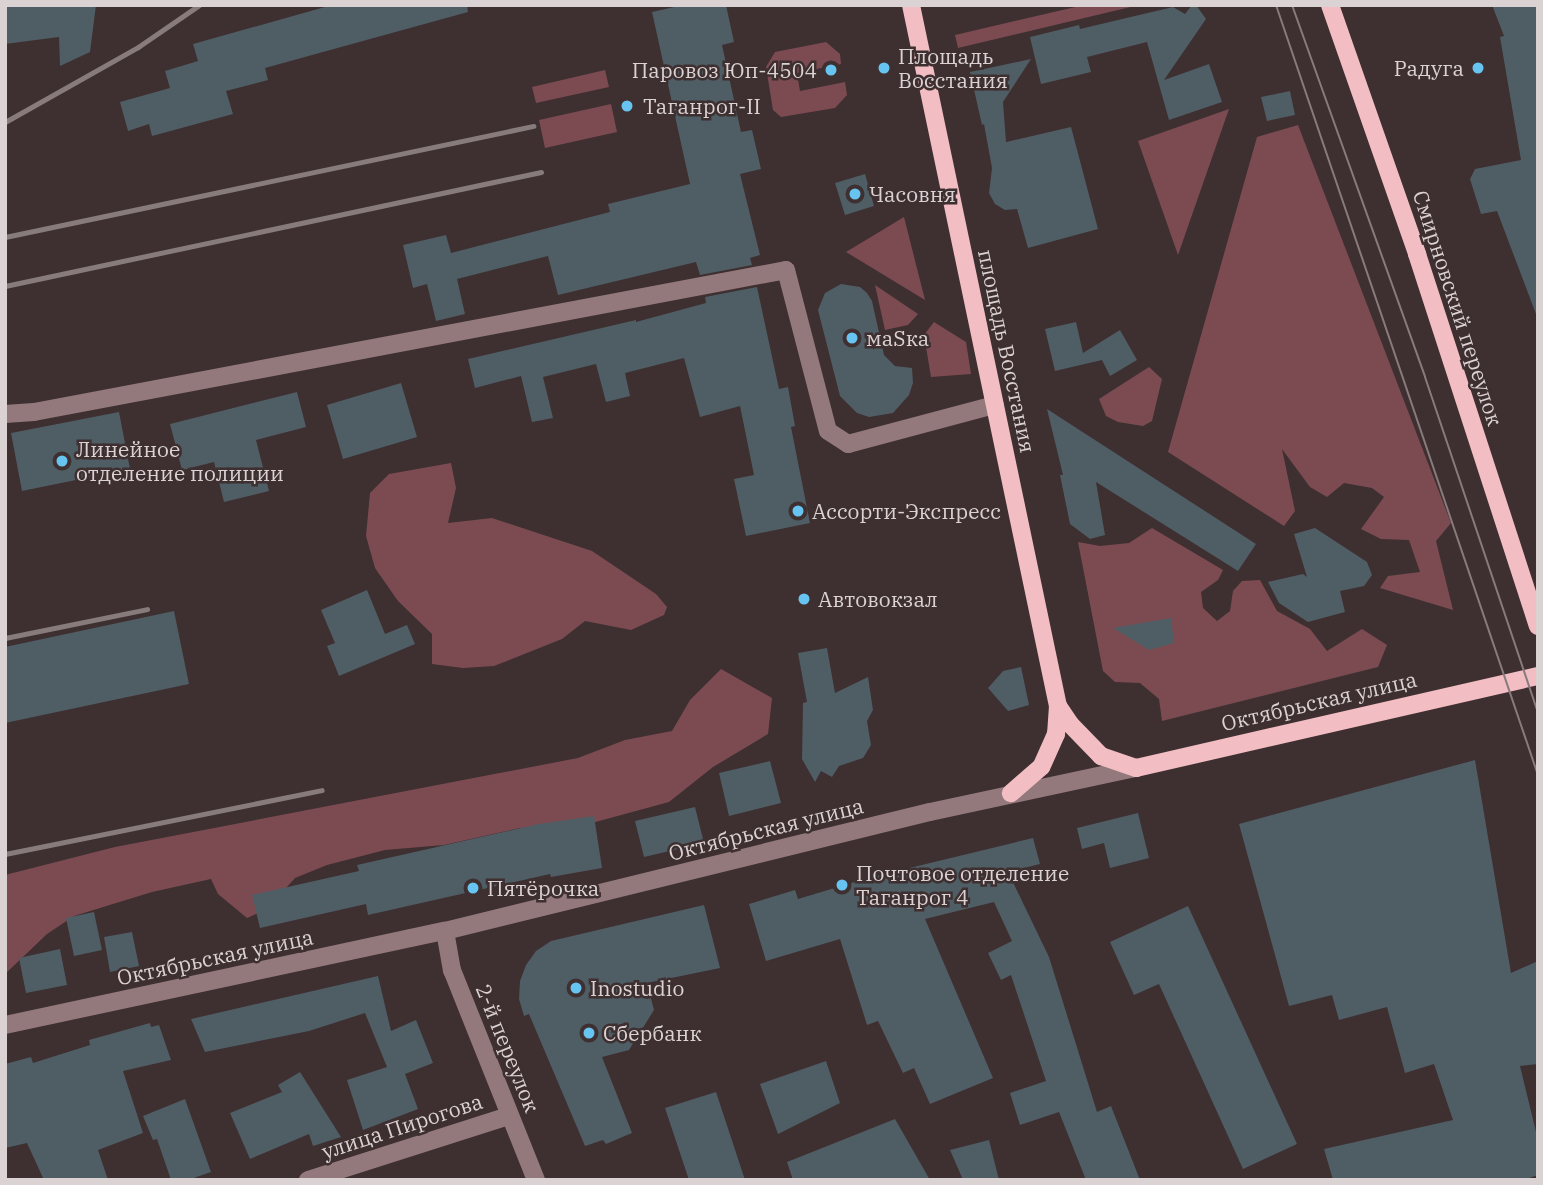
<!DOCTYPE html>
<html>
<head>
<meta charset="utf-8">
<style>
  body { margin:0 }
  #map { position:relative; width:1543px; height:1185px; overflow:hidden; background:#3e2f30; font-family:"IBM Plex Serif",serif }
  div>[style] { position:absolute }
  .green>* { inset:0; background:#7c4b52 }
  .building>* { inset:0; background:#4f5d65 }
  .minor>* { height:18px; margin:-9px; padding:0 9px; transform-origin:9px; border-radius:9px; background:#93797c }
  .major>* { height:18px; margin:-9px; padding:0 9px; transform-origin:9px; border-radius:9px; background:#f2bdc3 }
  .tram>* { height:2px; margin:-1px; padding:0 1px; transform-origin:1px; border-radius:1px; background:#877b7c }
  .rail>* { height:5px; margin:-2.5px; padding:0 2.5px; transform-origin:2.5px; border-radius:2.5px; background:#877b7c }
  .dots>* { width:19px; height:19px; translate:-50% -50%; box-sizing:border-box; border:4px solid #3e2f30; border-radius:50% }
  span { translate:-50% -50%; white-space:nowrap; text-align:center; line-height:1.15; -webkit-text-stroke:5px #3e2f30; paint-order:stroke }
  .poi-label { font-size:21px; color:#dbd2d3 }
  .left { translate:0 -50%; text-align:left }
  .right { translate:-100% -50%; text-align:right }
  .street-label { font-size:21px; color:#dbd2d3 }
  .frame { position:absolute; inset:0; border:7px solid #dbd2d3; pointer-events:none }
</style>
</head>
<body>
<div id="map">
  <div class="green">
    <div style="clip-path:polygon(1084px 5px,1139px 5px,958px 48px,955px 35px)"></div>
    <div style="clip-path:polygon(826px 42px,840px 54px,841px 64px,797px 73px,800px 91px,845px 82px,847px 95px,835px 108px,781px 117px,773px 110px,766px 67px,775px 52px)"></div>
    <div style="clip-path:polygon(605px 70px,609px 87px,536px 103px,532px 87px)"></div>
    <div style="clip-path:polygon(611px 104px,617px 132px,545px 148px,539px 120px)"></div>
    <div style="clip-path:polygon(1229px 109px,1178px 255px,1138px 141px)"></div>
    <div style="clip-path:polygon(1298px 125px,1451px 523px,1436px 541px,1453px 610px,1380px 588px,1388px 576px,1420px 572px,1409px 540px,1381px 539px,1361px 529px,1384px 497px,1372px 488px,1344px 483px,1327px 497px,1310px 487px,1282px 449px,1295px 511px,1284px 526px,1168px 452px,1257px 137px)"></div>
    <div style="clip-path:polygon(904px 217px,925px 300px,846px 252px)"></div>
    <div style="clip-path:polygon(875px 285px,918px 314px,908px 325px,885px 330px)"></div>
    <div style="clip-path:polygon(934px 322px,966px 342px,971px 374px,931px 377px,924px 335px)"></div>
    <div style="clip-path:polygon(1149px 367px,1162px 379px,1152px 421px,1143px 426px,1118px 422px,1106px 416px,1099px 399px)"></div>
    <div style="clip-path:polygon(451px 463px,456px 488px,448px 523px,492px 518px,592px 551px,656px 594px,667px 607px,664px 615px,631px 630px,585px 621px,562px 639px,494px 666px,463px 668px,432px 664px,432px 634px,398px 601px,375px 568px,366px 536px,370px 493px,389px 474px)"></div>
    <div style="clip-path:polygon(1152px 528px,1223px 570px,1218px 580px,1201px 592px,1203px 608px,1217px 621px,1230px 611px,1233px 591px,1242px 581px,1260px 580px,1277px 611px,1310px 629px,1327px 651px,1362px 629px,1387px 645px,1378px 667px,1162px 721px,1159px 699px,1140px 683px,1115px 682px,1103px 671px,1078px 542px,1100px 546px,1129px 543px)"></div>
    <div style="clip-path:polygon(721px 669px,772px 698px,768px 734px,713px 767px,669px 802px,577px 827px,520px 828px,444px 845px,385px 850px,327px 865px,295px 878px,267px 909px,247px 918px,218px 894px,211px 879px,152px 892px,74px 916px,47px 934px,5px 974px,5px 875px,115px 847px,578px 758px,625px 740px,672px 731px,690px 700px)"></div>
  </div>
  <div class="building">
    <div style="clip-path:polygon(5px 5px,96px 5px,90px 52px,60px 66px,59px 37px,5px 44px)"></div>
    <div style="clip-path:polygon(332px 5px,467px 5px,468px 12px,265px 68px,268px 80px,226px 91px,233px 114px,152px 136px,149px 124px,128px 131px,120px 102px,170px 88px,165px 71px,198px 61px,193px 44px)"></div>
    <div style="clip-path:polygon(683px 5px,726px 5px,734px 42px,722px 45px,741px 132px,752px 130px,761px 169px,740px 174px,760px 255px,750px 258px,752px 265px,700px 275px,696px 262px,558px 295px,548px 256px,457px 279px,465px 314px,436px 321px,427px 284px,413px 288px,403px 245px,446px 235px,451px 253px,610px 212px,608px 204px,690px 184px,652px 12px)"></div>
    <div style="clip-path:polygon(1192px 5px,1196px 5px,1206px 19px,1164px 80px,1209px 64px,1222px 102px,1169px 120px,1147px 42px,1087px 57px,1091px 72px,1041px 84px,1030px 37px,1079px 25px,1080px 29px,1173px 7px,1185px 14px)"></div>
    <div style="clip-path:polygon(1492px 5px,1538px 5px,1536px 314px,1497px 211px,1481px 214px,1470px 179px,1475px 169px,1521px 160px,1500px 37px,1504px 36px)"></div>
    <div style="clip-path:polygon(1031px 59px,1003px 102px,1006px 142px,1071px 127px,1098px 229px,1028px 248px,1017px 209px,1005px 210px,995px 204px,989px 193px,992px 168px,984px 124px,982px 125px,970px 72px)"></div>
    <div style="clip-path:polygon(1290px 91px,1295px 115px,1267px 121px,1261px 97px)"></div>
    <div style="clip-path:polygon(865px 174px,874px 206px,845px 215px,835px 183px)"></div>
    <div style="clip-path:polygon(841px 284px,860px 287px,867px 293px,872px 301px,884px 355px,895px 366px,912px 368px,913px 383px,909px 395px,893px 413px,869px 417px,857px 413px,840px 396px,818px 310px,825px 293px)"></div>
    <div style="clip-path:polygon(757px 287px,779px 389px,788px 387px,795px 426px,791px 427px,810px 523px,746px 536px,734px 479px,754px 475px,740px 406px,700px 417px,684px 358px,625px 373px,630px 396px,606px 402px,596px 364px,543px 377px,553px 418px,532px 422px,521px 376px,475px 388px,468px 359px,636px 320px,636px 322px,706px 303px,705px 297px)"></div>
    <div style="clip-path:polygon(1076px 322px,1083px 353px,1120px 330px,1137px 360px,1110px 376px,1102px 360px,1055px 371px,1045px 329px)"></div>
    <div style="clip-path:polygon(401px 383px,417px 437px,343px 459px,327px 405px)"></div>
    <div style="clip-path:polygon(297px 392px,306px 427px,256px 440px,269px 491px,224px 502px,214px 462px,182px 470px,170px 424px)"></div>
    <div style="clip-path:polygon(1047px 409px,1256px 544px,1238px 571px,1096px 482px,1105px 535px,1090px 539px,1070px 524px,1060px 475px,1063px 475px)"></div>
    <div style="clip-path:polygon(119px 412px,130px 469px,22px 491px,11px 433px)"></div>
    <div style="clip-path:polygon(1315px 528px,1367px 562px,1372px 575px,1364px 586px,1340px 591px,1345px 612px,1308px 622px,1279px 603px,1268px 582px,1303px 574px,1307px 577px,1294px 534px)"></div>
    <div style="clip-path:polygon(367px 590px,385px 634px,407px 625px,415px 644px,339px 676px,327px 646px,335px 643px,321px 610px)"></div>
    <div style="clip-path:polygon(174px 611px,189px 684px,5px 723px,5px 647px)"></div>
    <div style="clip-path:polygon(1171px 618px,1174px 643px,1149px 650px,1113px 628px)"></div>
    <div style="clip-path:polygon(827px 648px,835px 693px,868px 677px,873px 710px,867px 721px,871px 745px,863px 758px,839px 766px,832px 777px,821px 771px,815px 782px,802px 759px,803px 703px,807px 702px,798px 653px)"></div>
    <div style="clip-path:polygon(1021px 667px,1029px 705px,1008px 711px,988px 688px,1003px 671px)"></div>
    <div style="clip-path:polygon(1475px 760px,1511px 973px,1538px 961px,1538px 1064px,1520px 1066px,1538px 1140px,1538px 1175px,1523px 1180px,1333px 1180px,1324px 1149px,1453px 1120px,1434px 1064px,1405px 1073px,1387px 1007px,1339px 1020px,1332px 995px,1289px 1006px,1239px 824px)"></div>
    <div style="clip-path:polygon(770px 761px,781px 803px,729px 816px,719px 773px)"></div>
    <div style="clip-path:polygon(695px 807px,704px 843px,644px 857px,635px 821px)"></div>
    <div style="clip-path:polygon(1138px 813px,1149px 858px,1110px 868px,1104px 843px,1082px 849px,1077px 828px)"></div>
    <div style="clip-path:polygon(594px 816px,602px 868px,551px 877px,550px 874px,368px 915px,366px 904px,260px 928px,252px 895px,359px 871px,357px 865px,539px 824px)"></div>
    <div style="clip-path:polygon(1033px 838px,1040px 864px,1008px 872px,1049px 957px,1097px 1112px,1111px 1106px,1140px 1180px,1086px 1180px,1059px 1112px,1020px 1125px,1010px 1093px,1046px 1081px,1011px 975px,1001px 980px,988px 953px,1012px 941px,994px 902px,925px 919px,993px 1078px,930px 1104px,914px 1068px,903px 1073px,878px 1021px,867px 1025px,840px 939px,766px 961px,749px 904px,795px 890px,798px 899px,868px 878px)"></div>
    <div style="clip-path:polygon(704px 905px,720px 968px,647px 983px,654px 1010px,629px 1050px,602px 1057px,632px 1133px,606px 1144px,603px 1140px,585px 1146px,529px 1014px,524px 1016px,519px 999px,520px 981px,526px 965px,536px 951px,551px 941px)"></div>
    <div style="clip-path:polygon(1188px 906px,1297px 1144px,1243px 1169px,1159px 984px,1134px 995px,1110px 942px)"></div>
    <div style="clip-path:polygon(94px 912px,102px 950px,74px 956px,66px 918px)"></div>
    <div style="clip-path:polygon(132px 932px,139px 966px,110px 972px,104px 937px)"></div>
    <div style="clip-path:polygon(60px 949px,67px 985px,26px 993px,19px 958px)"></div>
    <div style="clip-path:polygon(378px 976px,391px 1031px,416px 1020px,433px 1063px,405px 1074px,418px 1109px,363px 1130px,347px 1080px,387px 1067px,365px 1013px,309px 1031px,205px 1052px,191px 1019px)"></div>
    <div style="clip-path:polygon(150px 1023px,151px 1027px,159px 1025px,171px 1060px,123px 1071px,143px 1133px,98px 1150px,108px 1180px,44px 1180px,27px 1143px,5px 1148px,5px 1064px,31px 1057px,33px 1063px,90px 1045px,89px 1040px)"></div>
    <div style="clip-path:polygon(826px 1061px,840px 1103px,778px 1134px,760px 1084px)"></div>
    <div style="clip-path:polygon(300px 1072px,341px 1137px,313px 1146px,309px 1134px,250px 1159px,230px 1113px,282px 1092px,278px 1085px)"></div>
    <div style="clip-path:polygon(716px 1092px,745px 1180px,689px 1180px,665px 1108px)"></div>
    <div style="clip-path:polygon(185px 1099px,211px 1172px,188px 1180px,171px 1180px,157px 1139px,153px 1140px,143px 1116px)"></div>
    <div style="clip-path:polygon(895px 1119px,930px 1180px,793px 1180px,787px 1162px)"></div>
    <div style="clip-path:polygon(989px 1140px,999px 1180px,963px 1180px,950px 1150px)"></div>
  </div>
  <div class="minor">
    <div style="left:5px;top:414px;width:29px;rotate:-4deg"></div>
    <div style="left:34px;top:412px;width:765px;rotate:-10.69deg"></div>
    <div style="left:786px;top:270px;width:166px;rotate:75.4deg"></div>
    <div style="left:828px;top:431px;width:24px;rotate:33deg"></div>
    <div style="left:848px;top:444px;width:152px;rotate:-14.9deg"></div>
    <div style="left:445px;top:931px;width:40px;rotate:80deg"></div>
    <div style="left:452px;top:970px;width:226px;rotate:68.2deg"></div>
    <div style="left:5px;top:1025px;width:450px;rotate:-12.1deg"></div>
    <div style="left:445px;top:931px;width:499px;rotate:-13.8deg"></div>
    <div style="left:930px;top:812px;width:211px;rotate:-12.1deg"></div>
    <div style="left:308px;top:1180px;width:211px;rotate:-17.7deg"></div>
  </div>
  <div class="major">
    <div style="left:911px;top:5px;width:716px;rotate:78.16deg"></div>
    <div style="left:1058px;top:706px;width:28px;rotate:94deg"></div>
    <div style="left:1056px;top:734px;width:36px;rotate:114deg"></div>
    <div style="left:1041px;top:767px;width:40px;rotate:139deg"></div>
    <div style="left:1330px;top:5px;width:264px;rotate:70.7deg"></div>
    <div style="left:1417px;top:254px;width:391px;rotate:72deg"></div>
    <div style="left:1058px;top:706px;width:22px;rotate:56deg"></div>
    <div style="left:1070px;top:724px;width:45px;rotate:45.9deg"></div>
    <div style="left:1101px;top:756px;width:37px;rotate:19deg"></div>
    <div style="left:1136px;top:768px;width:412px;rotate:-12.9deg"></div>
  </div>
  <div class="tram">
    <div style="left:1276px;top:5px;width:813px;rotate:71.21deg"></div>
    <div style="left:1292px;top:5px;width:395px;rotate:70.3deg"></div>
    <div style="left:1425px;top:377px;width:354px;rotate:71.4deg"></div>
  </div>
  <div class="rail">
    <div style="left:5px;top:122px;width:153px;rotate:-29.4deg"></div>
    <div style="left:138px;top:47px;width:74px;rotate:-34.5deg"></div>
    <div style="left:5px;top:237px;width:540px;rotate:-11.87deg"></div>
    <div style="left:5px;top:286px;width:548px;rotate:-12.01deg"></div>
    <div style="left:5px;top:638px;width:145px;rotate:-11.5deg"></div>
    <div style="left:5px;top:854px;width:323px;rotate:-11.4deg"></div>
  </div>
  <div class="dots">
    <div style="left:884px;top:68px;background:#67c4f0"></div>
    <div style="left:1478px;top:68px;background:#67c4f0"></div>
    <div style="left:831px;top:70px;background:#67c4f0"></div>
    <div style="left:627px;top:106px;background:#67c4f0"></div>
    <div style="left:855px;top:194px;background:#67c4f0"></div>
    <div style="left:852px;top:338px;background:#67c4f0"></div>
    <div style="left:62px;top:461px;background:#67c4f0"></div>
    <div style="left:798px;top:511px;background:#67c4f0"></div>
    <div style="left:804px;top:599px;background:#67c4f0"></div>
    <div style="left:842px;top:885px;background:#67c4f0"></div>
    <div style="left:473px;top:888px;background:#67c4f0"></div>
    <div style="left:576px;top:988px;background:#67c4f0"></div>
    <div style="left:589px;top:1033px;background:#67c4f0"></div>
  </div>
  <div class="poi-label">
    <span class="left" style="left:898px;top:68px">Площадь<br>Восстания</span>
    <span class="right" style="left:1464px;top:68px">Радуга</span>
    <span class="right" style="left:817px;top:70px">Паровоз Юп-4504</span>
    <span class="left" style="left:643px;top:106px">Таганрог-II</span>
    <span class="left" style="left:869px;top:194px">Часовня</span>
    <span class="left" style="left:866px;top:338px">маSка</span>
    <span class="left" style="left:76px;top:461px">Линейное<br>отделение полиции</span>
    <span class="left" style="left:812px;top:511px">Ассорти-Экспресс</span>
    <span class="left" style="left:818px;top:599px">Автовокзал</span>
    <span class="left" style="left:856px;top:885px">Почтовое отделение<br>Таганрог 4</span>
    <span class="left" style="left:487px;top:888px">Пятёрочка</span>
    <span class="left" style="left:590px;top:988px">Inostudio</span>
    <span class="left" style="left:603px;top:1033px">Сбербанк</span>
  </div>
  <div class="street-label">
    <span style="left:1458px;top:308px;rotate:72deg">Смирновский переулок</span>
    <span style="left:1007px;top:351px;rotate:78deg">площадь Восстания</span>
    <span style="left:1319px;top:701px;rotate:-13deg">Октябрьская улица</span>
    <span style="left:766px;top:829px;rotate:-14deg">Октябрьская улица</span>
    <span style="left:215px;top:957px;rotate:-12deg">Октябрьская улица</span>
    <span style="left:508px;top:1048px;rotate:68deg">2-й переулок</span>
    <span style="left:402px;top:1126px;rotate:-18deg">улица Пирогова</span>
  </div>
  <div class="frame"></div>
</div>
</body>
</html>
